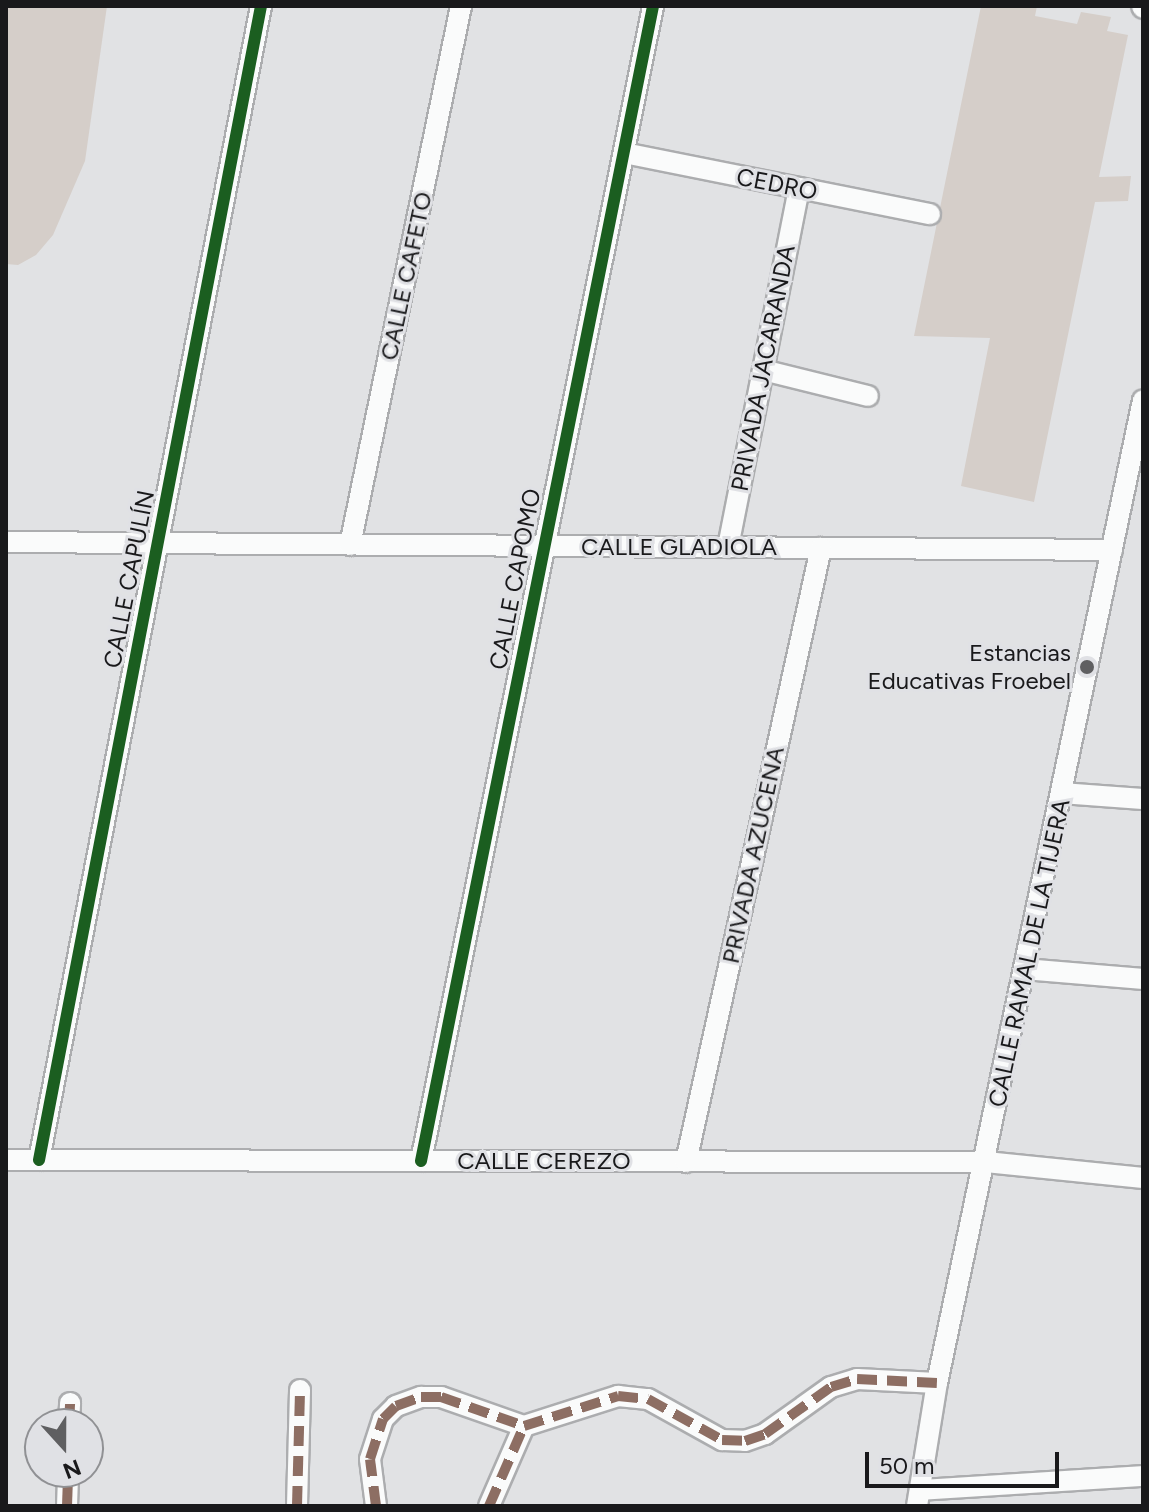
<!DOCTYPE html>
<html>
<head>
<meta charset="utf-8">
<style>
  body { margin:0 }
  #map { position:relative; width:1149px; height:1512px; overflow:hidden; background:#e1e2e4; font-family:Figtree,sans-serif }
  div>[style] { position:absolute }
  .building>* { inset:0; background:#d5cec9 }
  .roads { filter:drop-shadow(2px 0 #acadaf) drop-shadow(-2px 0 #acadaf) drop-shadow(0 2px #acadaf) drop-shadow(0 -2px #acadaf) }
  .minor>* { height:20px; margin:-10px; padding:0 10px; transform-origin:10px; border-radius:10px; background:#fafbfb }
  .quiet>* { height:10px; margin-top:-5px; transform-origin:0; background:repeating-linear-gradient(90deg,#8d6e63 0 20px,transparent 0 30px) }
  .cycleway>* { height:12px; margin:-6px; padding:0 6px; transform-origin:6px; border-radius:6px; background:#1b5e20 }
  .dots>* { width:22px; height:22px; translate:-50% -50%; box-sizing:border-box; border:4px solid #e0e1e5; border-radius:50% }
  span { translate:-50% -50%; white-space:nowrap; text-align:center; line-height:1.15; -webkit-text-stroke:6px #e0e1e5; paint-order:stroke }
  .street-label { font-size:24px; color:#19191b }
  .poi-label { font-size:24px; color:#19191b }
  .right { translate:-100% -50%; text-align:right }
  .frame { position:absolute; inset:0; border:8px solid #19191b; pointer-events:none }
  .north { position:absolute; left:24px; top:1408px; width:80px; height:80px; box-sizing:border-box; background:#e0e1e5; border:2px solid #909194; border-radius:50%; rotate:159deg; font-size:22px; font-weight:700; line-height:32px; text-align:center; color:#19191b }
  .north::after { content:''; display:block; margin:auto; width:28px; height:36px; background:#5f5f61; clip-path:polygon(50% 0,100% 100%,50% 72%,0 100%) }
  .scale { position:absolute; left:865px; top:1452px; width:194px; height:36px; box-sizing:border-box; border:4px solid #19191b; border-top:0; padding-left:10px; font-size:24px; line-height:28px; white-space:nowrap; color:#19191b; -webkit-text-stroke:6px #e0e1e5; paint-order:stroke }
</style>
</head>
<body>
<div id="map">
  <div class="building">
    <div style="clip-path:polygon(6px 6px,107px 6px,85px 161px,53px 235px,36px 255px,18px 265px,6px 264px)"></div>
    <div style="clip-path:polygon(981px 6px,1037px 6px,1035px 16px,1077px 24px,1081px 12px,1111px 17px,1107px 31px,1128px 35px,1099px 177px,1131px 176px,1128px 201px,1095px 202px,1034px 502px,961px 486px,990px 338px,914px 336px)"></div>
  </div>
  <div class="roads">
    <div class="minor">
      <div style="left:1142px;top:6px;width:2px;rotate:63deg"></div>
      <div style="left:624px;top:153px;width:312px;rotate:11.3deg"></div>
      <div style="left:763px;top:370px;width:108px;rotate:13.9deg"></div>
      <div style="left:6px;top:542px;width:1106px;rotate:0.41deg"></div>
      <div style="left:350px;top:545px;width:550px;rotate:-78.36deg"></div>
      <div style="left:728px;top:547px;width:366px;rotate:-78.8deg"></div>
      <div style="left:1061px;top:793px;width:82px;rotate:4.2deg"></div>
      <div style="left:1025px;top:969px;width:118px;rotate:4.8deg"></div>
      <div style="left:6px;top:1160px;width:980px;rotate:0.12deg"></div>
      <div style="left:986px;top:1162px;width:158px;rotate:5.8deg"></div>
      <div style="left:39px;top:1160px;width:1175px;rotate:-79.11deg"></div>
      <div style="left:421px;top:1161px;width:1178px;rotate:-78.64deg"></div>
      <div style="left:686px;top:1162px;width:629px;rotate:-77.6deg"></div>
      <div style="left:69px;top:1424px;width:21px;rotate:-87deg"></div>
      <div style="left:920px;top:1490px;width:223px;rotate:-3.6deg"></div>
      <div style="left:67px;top:1506px;width:34px;rotate:-88deg"></div>
      <div style="left:297px;top:1506px;width:116px;rotate:-88.5deg"></div>
      <div style="left:376px;top:1506px;width:47px;rotate:-97.3deg"></div>
      <div style="left:370px;top:1459px;width:42px;rotate:-72deg"></div>
      <div style="left:383px;top:1419px;width:18px;rotate:-45deg"></div>
      <div style="left:396px;top:1406px;width:27px;rotate:-20deg"></div>
      <div style="left:421px;top:1397px;width:20px"></div>
      <div style="left:441px;top:1397px;width:88px;rotate:19.3deg"></div>
      <div style="left:524px;top:1426px;width:99px;rotate:-17.7deg"></div>
      <div style="left:618px;top:1396px;width:30px;rotate:6deg"></div>
      <div style="left:648px;top:1399px;width:85px;rotate:29deg"></div>
      <div style="left:722px;top:1440px;width:23px;rotate:2deg"></div>
      <div style="left:745px;top:1441px;width:21px;rotate:-19deg"></div>
      <div style="left:765px;top:1434px;width:81px;rotate:-35.5deg"></div>
      <div style="left:831px;top:1387px;width:27px;rotate:-17deg"></div>
      <div style="left:857px;top:1379px;width:80px;rotate:2.9deg"></div>
      <div style="left:489px;top:1506px;width:87px;rotate:-66.4deg"></div>
      <div style="left:917px;top:1506px;width:125px;rotate:-80.8deg"></div>
      <div style="left:937px;top:1383px;width:1004px;rotate:-78.16deg"></div>
    </div>
  </div>
  <div class="quiet">
    <div style="left:69px;top:1424px;width:21px;rotate:-87deg"></div>
    <div style="left:67px;top:1506px;width:34px;rotate:-88deg"></div>
    <div style="left:297px;top:1506px;width:116px;rotate:-88.5deg"></div>
    <div style="left:376px;top:1506px;width:47px;rotate:-97.3deg"></div>
    <div style="left:370px;top:1459px;width:42px;rotate:-72deg"></div>
    <div style="left:383px;top:1419px;width:18px;rotate:-45deg"></div>
    <div style="left:396px;top:1406px;width:27px;rotate:-20deg"></div>
    <div style="left:421px;top:1397px;width:20px"></div>
    <div style="left:441px;top:1397px;width:88px;rotate:19.3deg"></div>
    <div style="left:524px;top:1426px;width:99px;rotate:-17.7deg"></div>
    <div style="left:618px;top:1396px;width:30px;rotate:6deg"></div>
    <div style="left:648px;top:1399px;width:85px;rotate:29deg"></div>
    <div style="left:722px;top:1440px;width:23px;rotate:2deg"></div>
    <div style="left:745px;top:1441px;width:21px;rotate:-19deg"></div>
    <div style="left:765px;top:1434px;width:81px;rotate:-35.5deg"></div>
    <div style="left:831px;top:1387px;width:27px;rotate:-17deg"></div>
    <div style="left:857px;top:1379px;width:80px;rotate:2.9deg"></div>
    <div style="left:489px;top:1506px;width:87px;rotate:-66.4deg"></div>
  </div>
  <div class="cycleway">
    <div style="left:39px;top:1160px;width:1175px;rotate:-79.11deg"></div>
    <div style="left:421px;top:1161px;width:1178px;rotate:-78.64deg"></div>
  </div>
  <div class="dots">
    <div style="left:1087px;top:667px;background:#5f5f61"></div>
  </div>
  <div class="street-label">
    <span style="left:777px;top:184px;rotate:11deg">CEDRO</span>
    <span style="left:406px;top:276px;rotate:-78deg">CALLE CAFETO</span>
    <span style="left:763px;top:368px;rotate:-79deg">PRIVADA JACARANDA</span>
    <span style="left:679px;top:547px">CALLE GLADIOLA</span>
    <span style="left:129px;top:579px;rotate:-79deg">CALLE CAPULÍN</span>
    <span style="left:515px;top:579px;rotate:-79deg">CALLE CAPOMO</span>
    <span style="left:753px;top:855px;rotate:-78deg">PRIVADA AZUCENA</span>
    <span style="left:1029px;top:953px;rotate:-78deg">CALLE RAMAL DE LA TIJERA</span>
    <span style="left:544px;top:1161px">CALLE CEREZO</span>
  </div>
  <div class="poi-label">
    <span class="right" style="left:1071px;top:667px">Estancias<br>Educativas Froebel</span>
  </div>
  <div class="frame"></div>
  <div class="north">N</div>
  <div class="scale">50 m</div>
</div>
</body>
</html>
